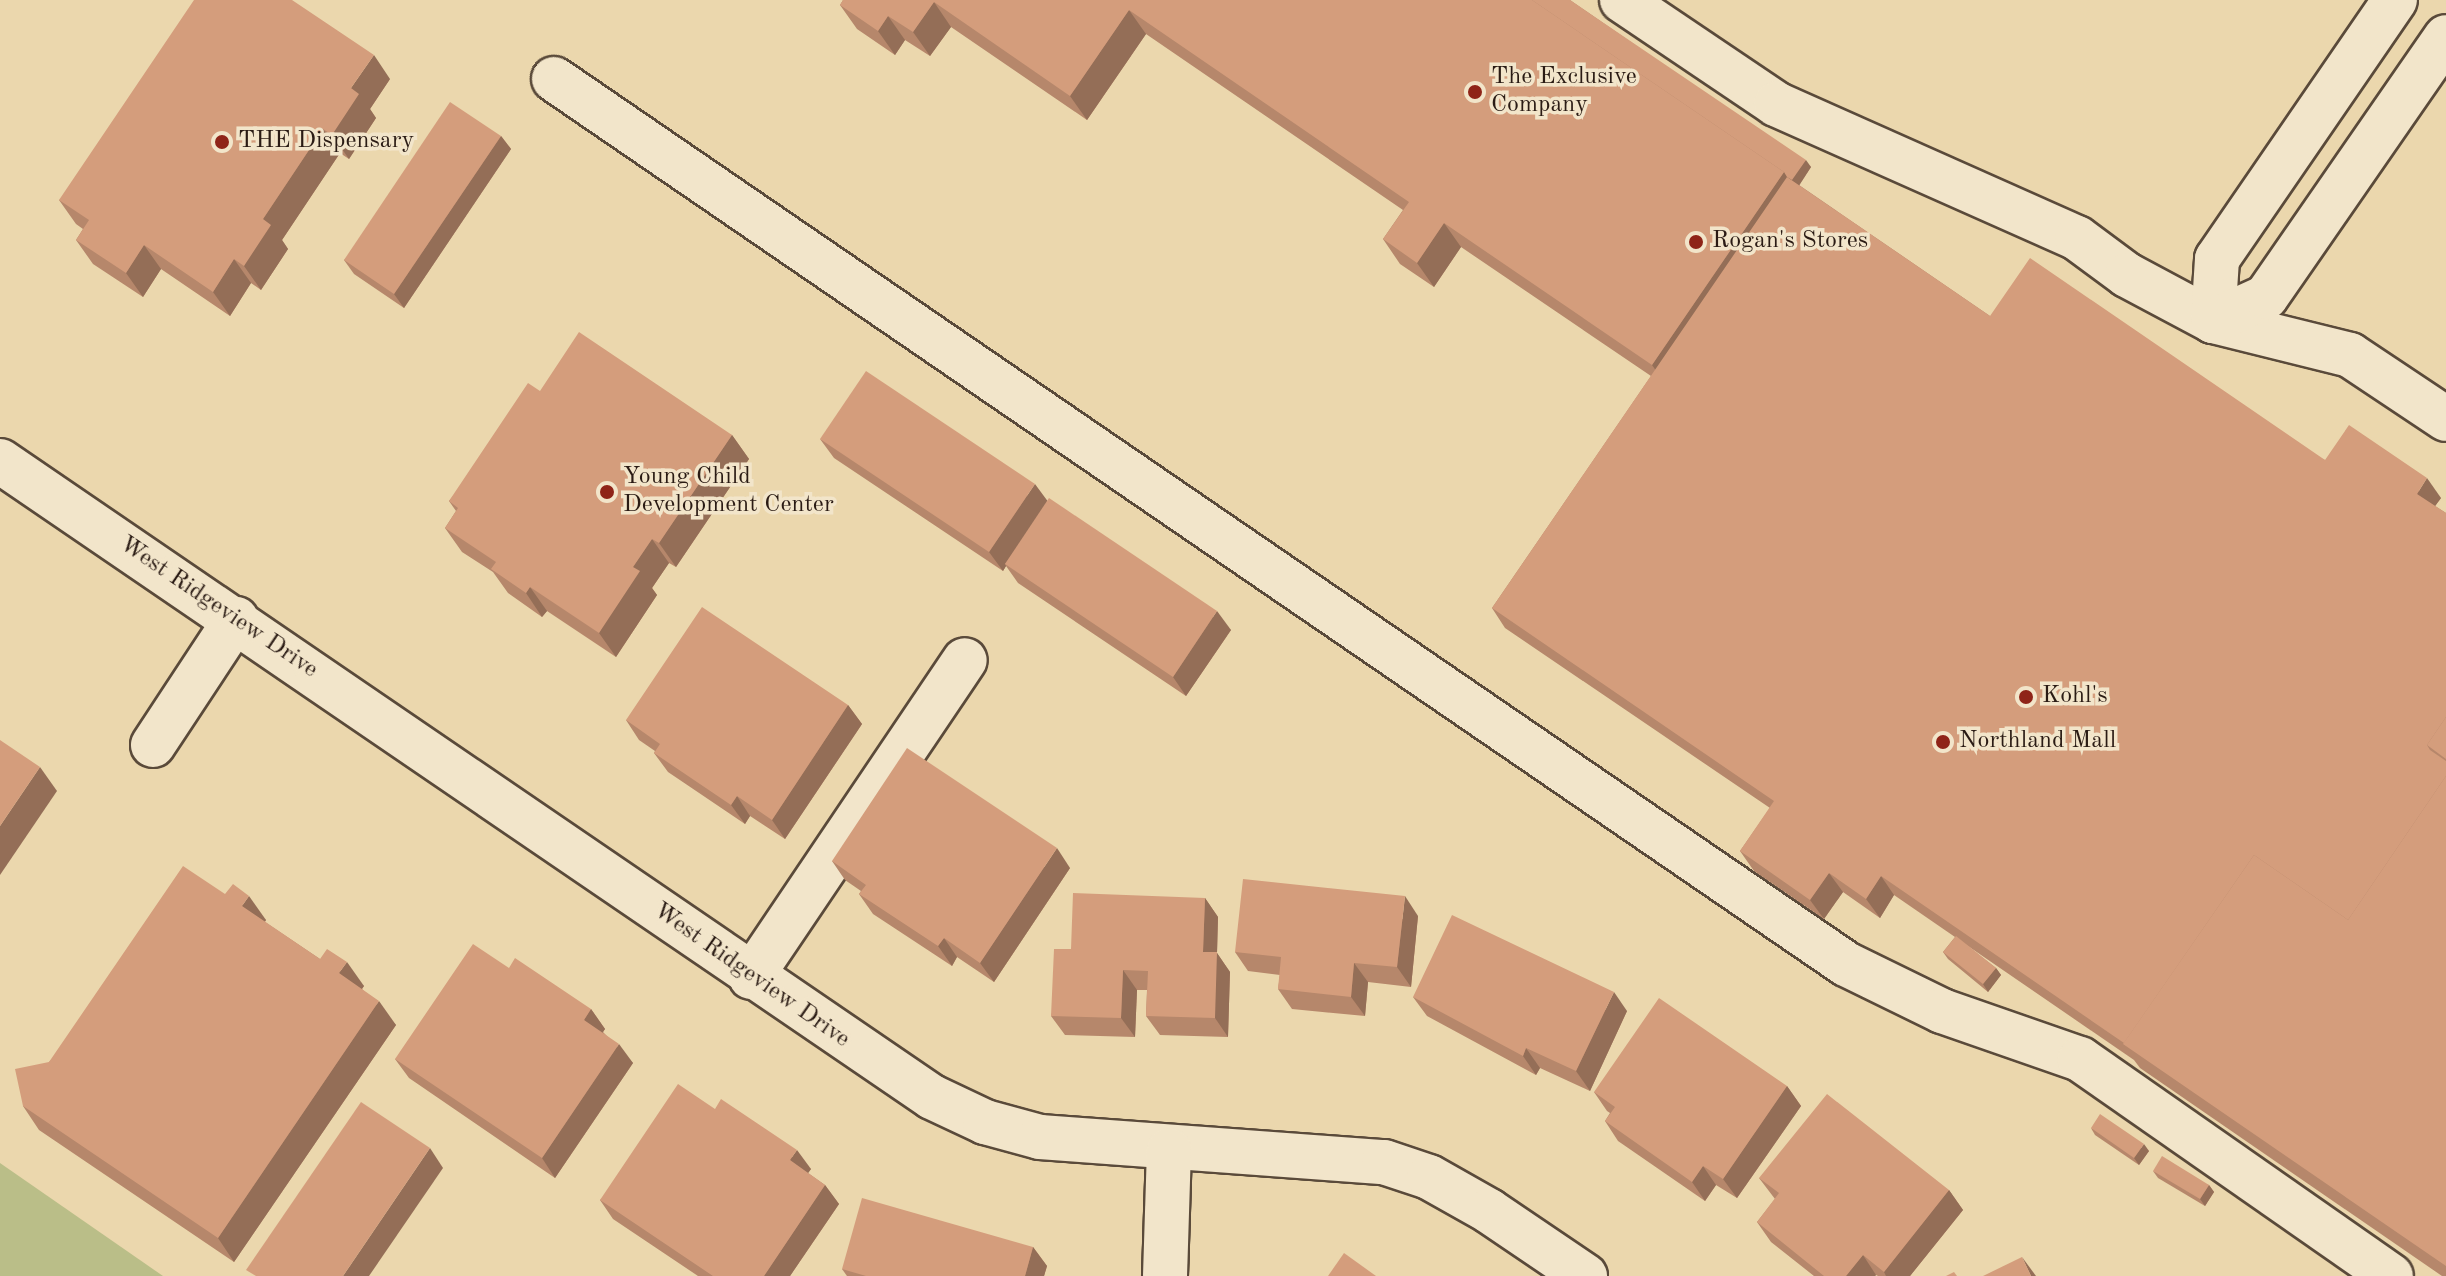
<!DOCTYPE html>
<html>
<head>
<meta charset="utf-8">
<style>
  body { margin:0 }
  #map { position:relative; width:2446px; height:1276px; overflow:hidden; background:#ebd7ad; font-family:"Old Standard TT",serif }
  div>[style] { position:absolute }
  .green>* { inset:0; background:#babe88 }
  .roads { filter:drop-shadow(2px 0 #5a4a3a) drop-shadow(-2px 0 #5a4a3a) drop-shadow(0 2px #5a4a3a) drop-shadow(0 -2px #5a4a3a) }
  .minor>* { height:44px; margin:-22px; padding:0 22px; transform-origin:22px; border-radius:22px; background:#f2e5ca }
  .wall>* { inset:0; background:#b6876b }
  .shaded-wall>* { inset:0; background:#946e57 }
  .building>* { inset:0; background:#d49d7c }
  .dots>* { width:22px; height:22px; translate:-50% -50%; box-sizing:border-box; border:4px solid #f2e5ca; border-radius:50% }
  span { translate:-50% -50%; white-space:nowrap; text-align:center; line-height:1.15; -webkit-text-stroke:7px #f2e5ca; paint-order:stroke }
  .poi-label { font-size:24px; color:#2a1b14 }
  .left { translate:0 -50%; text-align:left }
  .street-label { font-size:24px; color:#2a1b14 }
</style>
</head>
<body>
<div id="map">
  <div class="green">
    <div style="clip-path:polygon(0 1163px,163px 1276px,0 1276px)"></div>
  </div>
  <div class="roads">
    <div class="minor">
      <div style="left:1622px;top:0;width:186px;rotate:34deg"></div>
      <div style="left:1776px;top:104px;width:329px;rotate:24deg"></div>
      <div style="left:2077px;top:238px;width:62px;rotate:36.5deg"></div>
      <div style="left:2127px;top:275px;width:98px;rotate:28.1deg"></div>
      <div style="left:2213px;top:321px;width:141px;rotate:13.9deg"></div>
      <div style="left:2350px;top:355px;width:115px;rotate:33.7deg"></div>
      <div style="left:554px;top:79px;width:1566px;rotate:34.41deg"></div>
      <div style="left:1846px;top:964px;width:107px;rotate:26.1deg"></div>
      <div style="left:1942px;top:1011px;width:146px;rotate:19.2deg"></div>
      <div style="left:2080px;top:1059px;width:379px;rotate:34.9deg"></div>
      <div style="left:2213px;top:321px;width:62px;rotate:-86.3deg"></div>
      <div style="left:2217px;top:259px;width:314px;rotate:-55.5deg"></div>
      <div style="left:2213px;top:321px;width:58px;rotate:-24.4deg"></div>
      <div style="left:2266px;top:297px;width:316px;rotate:-55.3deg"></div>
      <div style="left:0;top:461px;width:1128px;rotate:34.31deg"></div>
      <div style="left:932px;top:1097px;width:59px;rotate:25.3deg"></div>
      <div style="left:985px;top:1122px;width:57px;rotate:15.3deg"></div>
      <div style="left:1040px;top:1137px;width:345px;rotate:4.2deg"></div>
      <div style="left:1384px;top:1162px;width:47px;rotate:18.4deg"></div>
      <div style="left:1429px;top:1177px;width:69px;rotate:29.5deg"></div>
      <div style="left:1489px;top:1211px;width:116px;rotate:34.1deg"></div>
      <div style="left:153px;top:745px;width:151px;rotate:-56.6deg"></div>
      <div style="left:751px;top:977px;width:382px;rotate:-56deg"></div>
      <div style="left:1165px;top:1276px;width:126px;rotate:-88.2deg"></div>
    </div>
  </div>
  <div class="wall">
    <div style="clip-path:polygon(843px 0,1570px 0,1811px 167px,1799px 185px,1990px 316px,2325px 460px,2441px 498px,2435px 506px,2446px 513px,2446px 1276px,2442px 1276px,2140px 1068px,2134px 1060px,1965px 944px,1996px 968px,2001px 975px,1988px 992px,1948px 959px,1943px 952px,1955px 937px,1894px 895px,1880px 918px,1843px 892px,1824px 919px,1754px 871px,1740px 851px,1770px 808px,1505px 628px,1492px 608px,1651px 376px,1461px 247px,1434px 287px,1400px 264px,1383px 239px,1403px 210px,1146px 34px,1087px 120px,951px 27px,930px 56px,905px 40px,895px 55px,857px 29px,840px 5px)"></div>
    <div style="clip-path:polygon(390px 79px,370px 109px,376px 118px,349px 159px,340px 153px,282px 240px,288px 249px,261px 290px,251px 283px,230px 316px,161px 269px,143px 297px,93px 264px,76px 240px,83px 229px,76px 224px,59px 200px)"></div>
    <div style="clip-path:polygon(501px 136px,511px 149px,404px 308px,354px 274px,344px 260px)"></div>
    <div style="clip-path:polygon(540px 391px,732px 435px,749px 459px,676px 567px,669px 563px,652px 588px,657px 595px,616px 657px,547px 611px,542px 617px,508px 593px,493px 572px,462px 552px,445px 528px,456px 511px,449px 501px)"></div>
    <div style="clip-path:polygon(820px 439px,1047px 501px,1231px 630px,1186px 696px,1018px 583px,1006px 566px,1003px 571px,834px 458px)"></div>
    <div style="clip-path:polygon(848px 705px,862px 724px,785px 839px,750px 816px,745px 824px,668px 772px,654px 753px,655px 751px,639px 740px,626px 720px)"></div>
    <div style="clip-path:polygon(832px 861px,1070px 868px,994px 982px,957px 957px,952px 966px,873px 914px,859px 894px,861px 891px,845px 880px)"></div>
    <div style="clip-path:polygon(225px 894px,266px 920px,265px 922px,320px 959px,364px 986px,362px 989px,396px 1025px,234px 1262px,39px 1130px,23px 1106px,49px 1062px)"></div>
    <div style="clip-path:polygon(1205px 898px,1218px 917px,1217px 953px,1230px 972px,1228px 1037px,1160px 1035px,1146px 1016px,1147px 990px,1137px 990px,1135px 1037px,1065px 1035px,1051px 1016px,1071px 949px)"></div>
    <div style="clip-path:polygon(1418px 916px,1411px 987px,1368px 982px,1365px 1016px,1292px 1009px,1278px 989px,1280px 975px,1248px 971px,1235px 952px)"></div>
    <div style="clip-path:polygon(1413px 997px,1627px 1011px,1590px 1091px,1540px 1068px,1536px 1075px,1427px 1016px)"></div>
    <div style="clip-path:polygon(591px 1009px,605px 1029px,603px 1032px,633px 1063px,555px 1178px,409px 1078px,395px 1059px)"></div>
    <div style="clip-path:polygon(1787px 1086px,1801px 1106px,1737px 1198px,1716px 1185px,1705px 1201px,1618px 1141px,1605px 1121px,1610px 1113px,1607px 1111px,1594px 1092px)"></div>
    <div style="clip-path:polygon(715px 1109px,811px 1169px,808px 1173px,825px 1185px,839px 1204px,790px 1276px,698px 1276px,613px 1219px,600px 1200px)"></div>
    <div style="clip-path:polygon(2091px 1128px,2149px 1151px,2139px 1165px,2095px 1135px)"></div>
    <div style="clip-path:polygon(2153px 1171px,2209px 1185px,2214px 1192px,2205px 1206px,2158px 1178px)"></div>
    <div style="clip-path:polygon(1759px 1178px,1949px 1190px,1963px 1210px,1910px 1276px,1878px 1276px,1876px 1275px,1875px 1276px,1814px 1276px,1771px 1242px,1757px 1222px,1775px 1199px)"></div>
    <div style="clip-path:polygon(1033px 1247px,1047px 1266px,1044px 1276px,847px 1276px,842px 1269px)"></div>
  </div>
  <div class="shaded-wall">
    <div style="clip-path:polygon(934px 2px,951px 27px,930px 56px,913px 32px)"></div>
    <div style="clip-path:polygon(1129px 10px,1146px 34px,1087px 120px,1070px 96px)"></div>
    <div style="clip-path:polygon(888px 16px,905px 40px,895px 55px,878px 31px)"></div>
    <div style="clip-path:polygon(374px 55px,390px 79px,370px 109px,376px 118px,349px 159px,332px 135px,351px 88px)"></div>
    <div style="clip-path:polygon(323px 129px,340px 153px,282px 240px,288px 249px,261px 290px,244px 266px,263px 219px)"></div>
    <div style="clip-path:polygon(501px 136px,511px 149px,404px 308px,394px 294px)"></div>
    <div style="clip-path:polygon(1806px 160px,1811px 167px,1669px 389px,1652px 365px,1784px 172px)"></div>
    <div style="clip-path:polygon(1444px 223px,1461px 247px,1434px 287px,1417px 263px)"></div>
    <div style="clip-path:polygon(144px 245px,161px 269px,143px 297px,126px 273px)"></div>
    <div style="clip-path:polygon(234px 259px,251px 283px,230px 316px,213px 292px)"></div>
    <div style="clip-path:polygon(732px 435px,749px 459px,676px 567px,659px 543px)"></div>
    <div style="clip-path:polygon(2427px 478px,2441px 498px,2430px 513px,2417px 494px)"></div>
    <div style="clip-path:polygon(1035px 484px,1049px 503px,1005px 564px,1006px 566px,1003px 571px,989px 552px)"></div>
    <div style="clip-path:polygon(652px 539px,669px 563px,652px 588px,657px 595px,616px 657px,599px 633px,633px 567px)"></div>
    <div style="clip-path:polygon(530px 587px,547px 611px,542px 617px,526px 593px)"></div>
    <div style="clip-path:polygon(1217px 611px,1231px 630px,1186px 696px,1173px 677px)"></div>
    <div style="clip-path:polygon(848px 705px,862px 724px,785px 839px,772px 820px)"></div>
    <div style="clip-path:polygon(40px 767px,57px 791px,0 875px,0 826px)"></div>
    <div style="clip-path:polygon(737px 796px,750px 816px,745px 824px,731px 805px)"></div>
    <div style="clip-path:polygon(1057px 848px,1070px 868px,994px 982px,980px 963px)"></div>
    <div style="clip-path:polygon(1829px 873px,1843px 892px,1824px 919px,1810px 900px)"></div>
    <div style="clip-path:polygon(1881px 876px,1894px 895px,1880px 918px,1866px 899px)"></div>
    <div style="clip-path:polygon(249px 896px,266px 920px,258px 930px,242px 906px)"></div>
    <div style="clip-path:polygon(1405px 896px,1418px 916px,1411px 987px,1397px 967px)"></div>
    <div style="clip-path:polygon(1205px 898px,1218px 917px,1217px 953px,1230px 972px,1228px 1037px,1215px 1018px,1203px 952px)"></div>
    <div style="clip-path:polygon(944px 938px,957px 957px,952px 966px,938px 946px)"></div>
    <div style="clip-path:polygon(347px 962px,364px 986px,356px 997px,339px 973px)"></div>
    <div style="clip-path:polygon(1354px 963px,1368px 982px,1365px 1016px,1351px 997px)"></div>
    <div style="clip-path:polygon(1996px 968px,2001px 975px,1988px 992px,1983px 984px)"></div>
    <div style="clip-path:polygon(1123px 970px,1137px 990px,1135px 1037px,1121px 1018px)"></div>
    <div style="clip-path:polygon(1614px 992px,1627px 1011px,1590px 1091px,1576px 1071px)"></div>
    <div style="clip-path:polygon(379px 1001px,396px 1025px,234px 1262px,218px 1238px)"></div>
    <div style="clip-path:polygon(591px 1009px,605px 1029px,598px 1039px,584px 1020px)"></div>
    <div style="clip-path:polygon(619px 1044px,633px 1063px,555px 1178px,542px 1158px)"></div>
    <div style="clip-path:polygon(1526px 1048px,1540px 1068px,1536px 1075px,1523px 1056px)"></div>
    <div style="clip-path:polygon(1787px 1086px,1801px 1106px,1737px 1198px,1723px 1179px)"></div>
    <div style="clip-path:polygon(2144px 1144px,2149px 1151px,2139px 1165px,2134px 1158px)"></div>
    <div style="clip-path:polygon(430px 1148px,443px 1168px,369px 1276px,343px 1276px)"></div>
    <div style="clip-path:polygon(797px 1150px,811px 1169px,803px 1180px,790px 1160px)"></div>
    <div style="clip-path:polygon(1703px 1166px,1716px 1185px,1705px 1201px,1692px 1182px)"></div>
    <div style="clip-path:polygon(825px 1185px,839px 1204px,790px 1276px,764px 1276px)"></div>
    <div style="clip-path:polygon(2209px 1185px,2214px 1192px,2205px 1206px,2200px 1199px)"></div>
    <div style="clip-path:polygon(1949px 1190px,1963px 1210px,1910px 1276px,1886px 1276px,1884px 1272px)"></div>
    <div style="clip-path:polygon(1033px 1247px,1047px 1266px,1044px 1276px,1025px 1276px)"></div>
    <div style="clip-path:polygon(1863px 1255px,1876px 1275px,1875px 1276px,1846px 1276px)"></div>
    <div style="clip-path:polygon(2022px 1257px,2036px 1276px,2031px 1276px)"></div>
  </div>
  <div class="building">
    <div style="clip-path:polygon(194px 0,292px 0,374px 55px,351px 88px,359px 94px,332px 135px,323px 129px,263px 219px,271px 225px,244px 266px,234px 259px,213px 292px,144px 245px,126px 273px,76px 240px,89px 220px,59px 200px)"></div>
    <div style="clip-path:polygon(843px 0,1532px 0,1784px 172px,1652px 365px,1444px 223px,1417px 263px,1383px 239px,1409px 202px,1129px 10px,1070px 96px,934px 2px,913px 32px,888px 16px,878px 31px,840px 5px)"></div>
    <div style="clip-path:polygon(1532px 0,1570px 0,1806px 160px,1792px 180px,1787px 177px,1784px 172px)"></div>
    <div style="clip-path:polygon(450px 102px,501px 136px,394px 294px,344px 260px)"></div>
    <div style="clip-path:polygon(1787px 177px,1990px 316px,2030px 258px,2325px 460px,2349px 425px,2427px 478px,2417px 494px,2446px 513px,2446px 717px,2427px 745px,2430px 750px,2446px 761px,2446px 776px,2348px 920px,2254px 855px,2124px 1043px,1881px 876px,1866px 899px,1829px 873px,1810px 900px,1740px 851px,1774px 801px,1492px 608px)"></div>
    <div style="clip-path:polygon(579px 332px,732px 435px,659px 543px,652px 539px,633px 567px,640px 571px,599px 633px,530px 587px,526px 593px,491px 569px,496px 562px,445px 528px,458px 508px,449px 501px,528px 383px,540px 391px)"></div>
    <div style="clip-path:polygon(866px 371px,1035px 484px,989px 552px,820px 439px)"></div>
    <div style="clip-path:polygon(1049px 498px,1217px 611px,1173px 677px,1005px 564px)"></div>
    <div style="clip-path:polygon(702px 607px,848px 705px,772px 820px,737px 796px,731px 805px,654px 753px,660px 744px,626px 720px)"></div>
    <div style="clip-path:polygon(2446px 717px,2446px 759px,2427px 745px)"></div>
    <div style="clip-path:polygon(0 740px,40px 767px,0 826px)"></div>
    <div style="clip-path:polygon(907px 748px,1057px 848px,980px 963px,944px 938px,938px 946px,859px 894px,866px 885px,832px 861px)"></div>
    <div style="clip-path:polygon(2446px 776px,2446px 1266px,2123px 1044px,2254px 855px,2348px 920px)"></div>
    <div style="clip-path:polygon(183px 866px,225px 894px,233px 884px,249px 896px,242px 906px,320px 959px,327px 949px,347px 962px,339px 973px,379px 1001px,218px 1238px,23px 1106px,15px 1069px,49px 1062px)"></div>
    <div style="clip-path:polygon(1243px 879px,1405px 896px,1397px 967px,1354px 963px,1351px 997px,1278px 989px,1281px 957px,1235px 952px)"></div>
    <div style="clip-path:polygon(1073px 893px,1205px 898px,1203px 952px,1217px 952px,1215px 1018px,1146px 1016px,1148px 971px,1123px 970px,1121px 1018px,1051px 1016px,1054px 949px,1071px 949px)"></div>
    <div style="clip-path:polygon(1452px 915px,1614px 992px,1576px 1071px,1526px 1048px,1523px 1056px,1413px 997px)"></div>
    <div style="clip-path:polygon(1956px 936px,1996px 968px,1983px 984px,1943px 952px)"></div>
    <div style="clip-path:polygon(473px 944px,509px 968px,515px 958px,591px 1009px,584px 1020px,619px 1044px,542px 1158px,395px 1059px)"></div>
    <div style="clip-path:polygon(1659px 998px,1787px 1086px,1723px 1179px,1703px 1166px,1692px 1182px,1605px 1121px,1615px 1107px,1594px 1092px)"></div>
    <div style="clip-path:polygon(678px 1084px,715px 1109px,721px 1099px,797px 1150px,790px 1160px,825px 1185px,764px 1276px,713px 1276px,600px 1200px)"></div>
    <div style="clip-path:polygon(1827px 1094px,1949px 1190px,1884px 1272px,1863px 1255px,1846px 1276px,1824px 1276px,1757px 1222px,1779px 1193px,1759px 1178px)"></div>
    <div style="clip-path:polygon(361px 1102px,430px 1148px,343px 1276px,256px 1276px,246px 1270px)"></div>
    <div style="clip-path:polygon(2100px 1114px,2144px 1144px,2134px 1158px,2091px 1128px)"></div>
    <div style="clip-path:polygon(2162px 1156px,2209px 1185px,2200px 1199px,2153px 1171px)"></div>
    <div style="clip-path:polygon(862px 1198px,1033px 1247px,1025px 1276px,866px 1276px,842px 1269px)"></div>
    <div style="clip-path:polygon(1344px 1253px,1376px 1276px,1328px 1276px)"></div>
    <div style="clip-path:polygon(2022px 1257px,2031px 1276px,1983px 1276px)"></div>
    <div style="clip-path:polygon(1954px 1272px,1957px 1276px,1946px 1276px)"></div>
  </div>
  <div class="dots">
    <div style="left:1475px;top:92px;background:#8f2418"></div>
    <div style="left:222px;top:142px;background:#8f2418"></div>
    <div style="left:1696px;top:242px;background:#8f2418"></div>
    <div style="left:607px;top:492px;background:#8f2418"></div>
    <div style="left:2026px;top:697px;background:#8f2418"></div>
    <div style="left:1943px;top:742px;background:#8f2418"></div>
  </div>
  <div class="poi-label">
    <span class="left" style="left:1491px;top:92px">The Exclusive<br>Company</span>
    <span class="left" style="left:238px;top:142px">THE Dispensary</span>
    <span class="left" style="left:1712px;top:242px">Rogan's Stores</span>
    <span class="left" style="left:623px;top:492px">Young Child<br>Development Center</span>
    <span class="left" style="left:2042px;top:697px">Kohl's</span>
    <span class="left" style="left:1959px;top:742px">Northland Mall</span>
  </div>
  <div class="street-label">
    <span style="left:218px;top:608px;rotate:34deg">West Ridgeview Drive</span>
    <span style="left:751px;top:976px;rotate:35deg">West Ridgeview Drive</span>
  </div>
</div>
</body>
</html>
